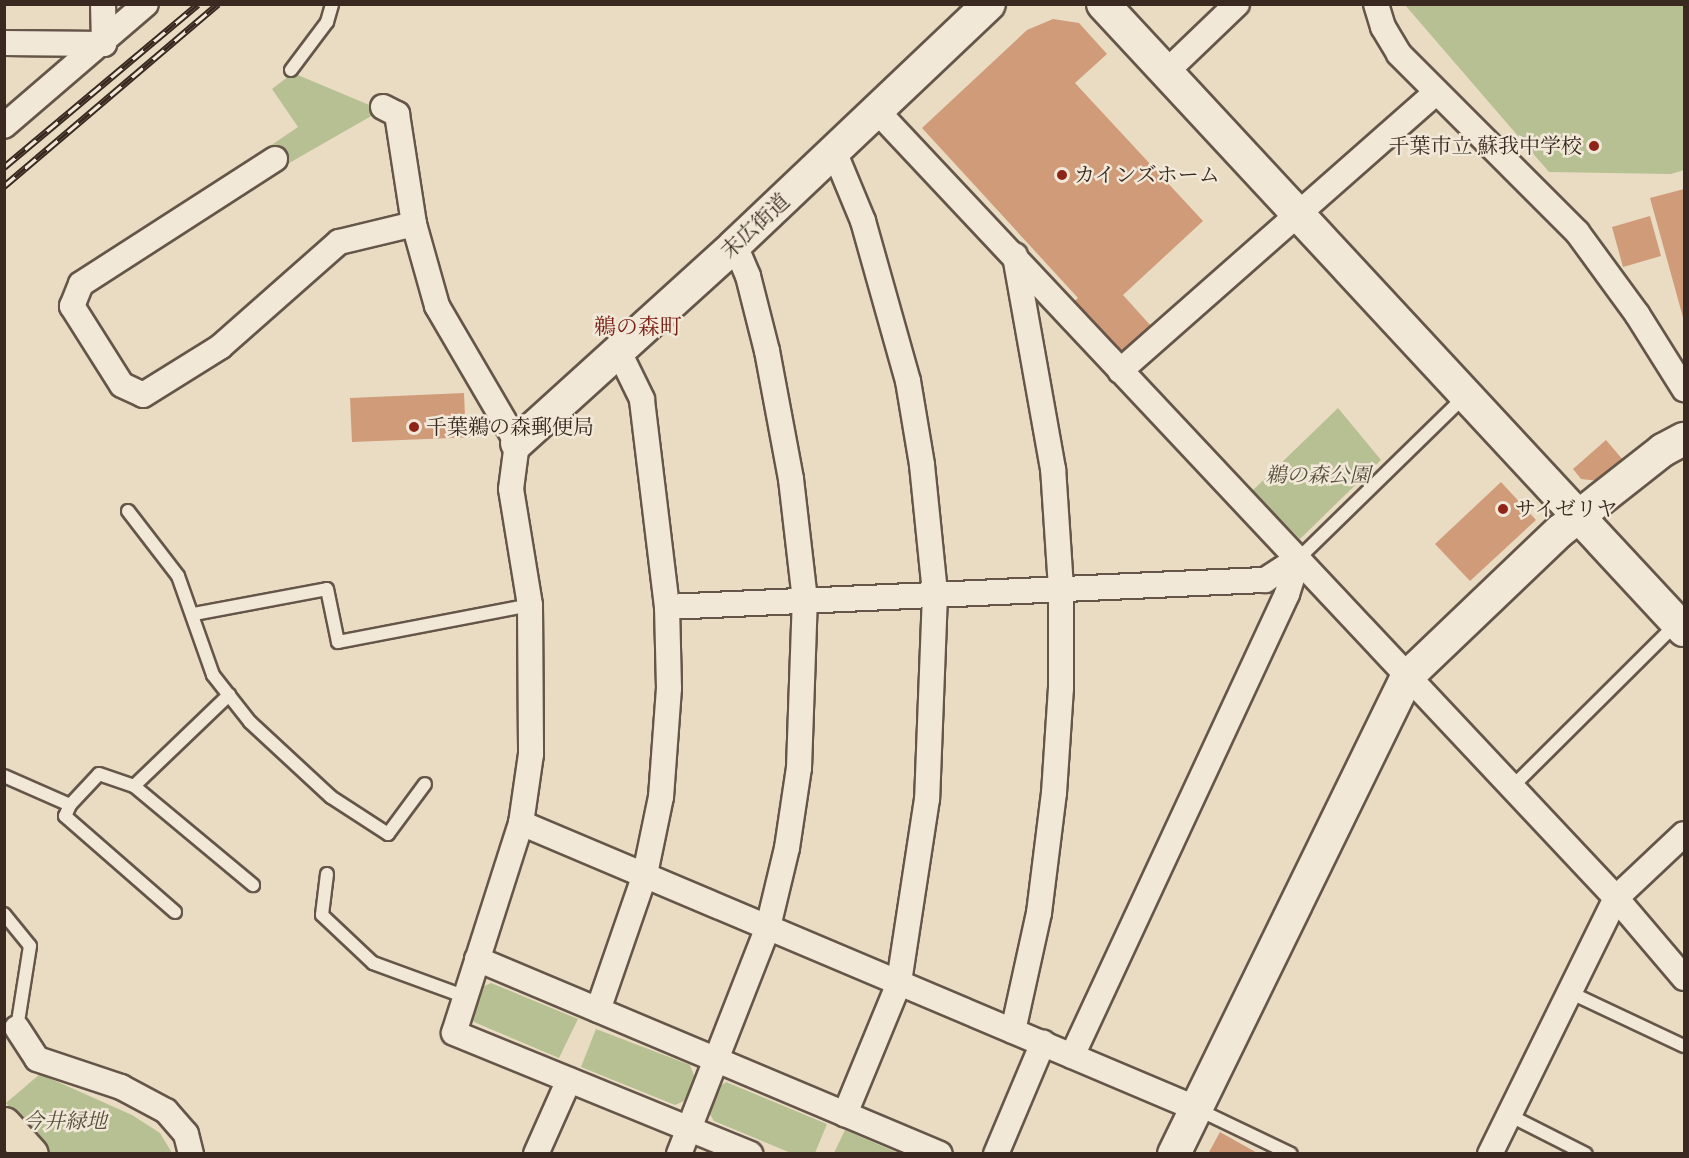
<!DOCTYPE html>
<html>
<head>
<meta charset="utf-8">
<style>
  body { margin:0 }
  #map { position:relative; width:1689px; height:1158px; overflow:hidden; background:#e9dcc3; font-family:"IM FELL French Canon","Noto Serif JP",serif }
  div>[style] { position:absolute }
  .green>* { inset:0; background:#b7c093 }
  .building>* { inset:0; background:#d09b79 }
  .roads { filter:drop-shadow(2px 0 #655649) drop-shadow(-2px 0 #655649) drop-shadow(0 2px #655649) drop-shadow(0 -2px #655649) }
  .service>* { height:12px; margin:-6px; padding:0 6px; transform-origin:6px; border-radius:6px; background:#f1e8d8 }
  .minor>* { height:24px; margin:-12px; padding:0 12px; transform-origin:12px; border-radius:12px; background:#f1e8d8 }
  .tertiary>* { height:32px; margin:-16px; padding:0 16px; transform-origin:16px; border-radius:16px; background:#f1e8d8 }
  .trunk>* { height:33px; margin:-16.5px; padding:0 16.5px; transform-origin:16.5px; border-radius:16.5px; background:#e9dcc3 }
  .rail>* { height:7px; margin-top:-3.5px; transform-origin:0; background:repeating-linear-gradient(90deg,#f1e8d8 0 14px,#392920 0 28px); box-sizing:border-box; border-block:2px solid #392920 }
  .dots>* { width:16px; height:16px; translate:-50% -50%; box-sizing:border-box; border:3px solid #f1e8d8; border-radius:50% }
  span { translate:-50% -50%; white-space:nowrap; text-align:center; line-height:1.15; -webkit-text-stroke:5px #f1e8d8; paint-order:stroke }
  .poi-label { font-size:21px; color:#392920 }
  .right { translate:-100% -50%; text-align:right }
  .left { translate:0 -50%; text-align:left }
  .street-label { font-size:21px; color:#392920 }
  .park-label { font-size:21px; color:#584f3d; font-style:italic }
  .neighbourhood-label { font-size:22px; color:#7a1f14 }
  .frame { position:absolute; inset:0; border:6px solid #392920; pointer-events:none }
</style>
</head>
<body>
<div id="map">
  <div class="green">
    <div style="clip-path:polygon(1405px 5px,1684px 5px,1684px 170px,1671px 174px,1549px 172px)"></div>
    <div style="clip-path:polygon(293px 73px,374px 107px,373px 115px,284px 166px,270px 146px,298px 127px,272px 89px)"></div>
    <div style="clip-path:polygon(1338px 408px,1381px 460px,1300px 539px,1252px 491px)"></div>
    <div style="clip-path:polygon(491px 983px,578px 1019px,559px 1058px,474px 1022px,471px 1014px,480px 988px)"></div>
    <div style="clip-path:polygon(596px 1029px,690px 1065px,695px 1078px,684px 1101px,675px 1105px,581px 1067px)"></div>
    <div style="clip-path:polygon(40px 1074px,132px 1115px,160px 1133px,172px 1153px,51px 1153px,6px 1103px)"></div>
    <div style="clip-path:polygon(726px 1082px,827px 1124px,815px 1153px,791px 1153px,714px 1121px,708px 1111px,716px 1089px)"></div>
    <div style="clip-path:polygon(845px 1130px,898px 1153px,834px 1153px)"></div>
  </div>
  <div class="building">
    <div style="clip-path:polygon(1053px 19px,1079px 23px,1107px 54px,1075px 83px,1203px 221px,1123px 295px,1151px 326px,1118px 357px,1070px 305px,1078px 298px,922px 128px,1027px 30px)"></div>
    <div style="clip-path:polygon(1684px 189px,1684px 321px,1650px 198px)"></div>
    <div style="clip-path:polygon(1650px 216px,1661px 256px,1623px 267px,1612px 227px)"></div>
    <div style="clip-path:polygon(464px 393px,465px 417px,476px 416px,477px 437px,352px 442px,350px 398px)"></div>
    <div style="clip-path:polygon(1606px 440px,1623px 460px,1599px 481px,1581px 479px,1573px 469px)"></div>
    <div style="clip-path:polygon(1501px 482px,1536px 520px,1470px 581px,1435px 544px)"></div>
    <div style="clip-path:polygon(1220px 1132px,1259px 1154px,1208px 1154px)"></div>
  </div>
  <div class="roads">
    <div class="service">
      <div style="left:291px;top:70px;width:60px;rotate:-53.1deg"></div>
      <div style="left:327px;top:22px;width:19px;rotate:-74deg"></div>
      <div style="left:128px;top:511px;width:82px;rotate:52.4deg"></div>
      <div style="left:178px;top:576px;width:105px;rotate:70.5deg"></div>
      <div style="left:213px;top:675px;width:60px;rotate:51.8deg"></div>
      <div style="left:250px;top:722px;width:110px;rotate:42.8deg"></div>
      <div style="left:331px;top:797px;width:68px;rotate:33deg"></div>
      <div style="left:388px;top:834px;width:62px;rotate:-53.5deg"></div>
      <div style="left:1299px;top:558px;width:232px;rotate:-44.3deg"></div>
      <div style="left:194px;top:614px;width:135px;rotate:-10.6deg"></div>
      <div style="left:327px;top:589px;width:54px;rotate:78.3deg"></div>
      <div style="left:338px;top:642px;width:196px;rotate:-10.9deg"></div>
      <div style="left:4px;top:776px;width:72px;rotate:23.7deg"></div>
      <div style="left:70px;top:805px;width:42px;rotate:-46.9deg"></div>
      <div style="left:99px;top:774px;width:37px;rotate:19deg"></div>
      <div style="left:134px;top:786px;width:132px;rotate:-43.8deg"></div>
      <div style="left:134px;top:786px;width:155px;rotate:39.8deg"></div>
      <div style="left:1511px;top:788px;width:233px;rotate:-44.8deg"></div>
      <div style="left:70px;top:805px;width:12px;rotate:114deg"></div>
      <div style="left:65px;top:816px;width:146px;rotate:41.1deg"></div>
      <div style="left:327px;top:874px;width:41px;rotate:97deg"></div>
      <div style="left:322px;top:915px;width:70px;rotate:43.3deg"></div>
      <div style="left:373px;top:963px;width:96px;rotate:20.1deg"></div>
      <div style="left:4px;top:914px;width:41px;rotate:50.9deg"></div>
      <div style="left:30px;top:946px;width:83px;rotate:99deg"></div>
      <div style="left:1569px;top:992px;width:127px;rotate:25.2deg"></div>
      <div style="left:1197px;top:1109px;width:104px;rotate:25.6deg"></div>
      <div style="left:1509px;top:1115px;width:86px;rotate:26.9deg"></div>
    </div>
    <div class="minor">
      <div style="left:1376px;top:4px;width:24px;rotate:73deg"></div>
      <div style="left:1383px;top:27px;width:31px;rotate:59deg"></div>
      <div style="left:1399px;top:54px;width:252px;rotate:45deg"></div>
      <div style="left:1577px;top:232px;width:102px;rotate:53.8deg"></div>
      <div style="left:1637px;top:314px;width:89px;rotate:57.9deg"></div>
      <div style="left:4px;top:43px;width:100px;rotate:0.6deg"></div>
      <div style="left:104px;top:44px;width:40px;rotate:-91.4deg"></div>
      <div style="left:1164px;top:74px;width:101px;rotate:-43.8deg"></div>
      <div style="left:383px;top:107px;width:16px;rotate:27deg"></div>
      <div style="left:397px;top:114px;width:111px;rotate:81.2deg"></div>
      <div style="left:414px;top:224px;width:85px;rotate:74.3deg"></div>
      <div style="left:437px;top:306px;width:159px;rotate:59.7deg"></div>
      <div style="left:517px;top:443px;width:46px;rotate:97.4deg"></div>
      <div style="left:511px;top:489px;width:118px;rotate:80.7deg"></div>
      <div style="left:530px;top:605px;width:149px;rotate:89.6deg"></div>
      <div style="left:531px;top:754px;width:70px;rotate:98.2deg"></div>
      <div style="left:521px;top:823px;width:220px;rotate:107.7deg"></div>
      <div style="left:454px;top:1033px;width:320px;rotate:22.2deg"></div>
      <div style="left:878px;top:112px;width:1078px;rotate:46.8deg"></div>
      <div style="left:1616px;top:898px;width:105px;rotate:49.6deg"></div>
      <div style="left:4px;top:126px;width:187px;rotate:-40.7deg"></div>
      <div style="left:834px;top:151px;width:76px;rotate:67.5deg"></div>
      <div style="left:863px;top:221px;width:166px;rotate:74.3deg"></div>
      <div style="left:908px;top:381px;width:85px;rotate:80.5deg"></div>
      <div style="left:922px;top:465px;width:130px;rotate:84.2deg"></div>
      <div style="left:935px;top:594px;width:205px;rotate:92.2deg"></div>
      <div style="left:927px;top:799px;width:186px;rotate:98.7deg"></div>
      <div style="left:899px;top:983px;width:142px;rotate:112.4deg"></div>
      <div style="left:275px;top:159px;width:231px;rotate:147.2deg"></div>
      <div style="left:81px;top:284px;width:24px;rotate:112deg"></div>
      <div style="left:72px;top:306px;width:93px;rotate:57.7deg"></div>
      <div style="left:122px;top:385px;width:23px;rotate:25deg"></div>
      <div style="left:143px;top:395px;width:91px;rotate:-31.9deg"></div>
      <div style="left:220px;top:347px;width:159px;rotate:-41.4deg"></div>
      <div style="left:339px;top:242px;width:77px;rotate:-13.5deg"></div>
      <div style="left:1120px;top:371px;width:422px;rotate:-41.4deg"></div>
      <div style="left:667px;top:607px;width:599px;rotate:-2.59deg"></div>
      <div style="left:1265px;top:580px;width:40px;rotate:-32.9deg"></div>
      <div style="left:521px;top:823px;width:732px;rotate:22.92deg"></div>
      <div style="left:477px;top:959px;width:502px;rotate:22.84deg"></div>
      <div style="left:598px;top:1010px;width:144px;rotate:-70.9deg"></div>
      <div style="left:645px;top:874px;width:79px;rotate:-78.3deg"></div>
      <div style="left:661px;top:797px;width:109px;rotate:-85.8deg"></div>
      <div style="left:669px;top:688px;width:81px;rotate:-91.4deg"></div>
      <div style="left:667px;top:607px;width:209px;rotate:-96.9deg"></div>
      <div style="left:642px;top:399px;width:55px;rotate:-116.1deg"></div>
      <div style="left:17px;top:1028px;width:37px;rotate:57deg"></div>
      <div style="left:37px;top:1059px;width:89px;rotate:18.4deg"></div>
      <div style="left:121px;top:1087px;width:51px;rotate:28.1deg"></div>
      <div style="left:166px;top:1111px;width:30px;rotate:49deg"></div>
      <div style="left:186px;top:1134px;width:21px;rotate:76deg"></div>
      <div style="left:1013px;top:1031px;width:121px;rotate:-77.6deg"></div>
      <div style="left:1039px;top:913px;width:121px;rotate:-82.9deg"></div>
      <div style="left:1054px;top:793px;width:105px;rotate:-86.2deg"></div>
      <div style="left:1061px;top:688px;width:100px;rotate:-90deg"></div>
      <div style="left:1061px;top:588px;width:119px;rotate:-93.8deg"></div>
      <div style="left:1053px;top:469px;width:217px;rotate:-100.1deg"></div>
      <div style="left:1072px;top:1056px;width:510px;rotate:-65.04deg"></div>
      <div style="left:1287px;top:594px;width:38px;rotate:-72deg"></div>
      <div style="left:536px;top:1154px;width:81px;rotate:-66deg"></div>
      <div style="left:679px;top:1154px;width:244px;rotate:-68.6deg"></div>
      <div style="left:768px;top:927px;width:81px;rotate:-76.5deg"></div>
      <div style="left:787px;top:848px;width:81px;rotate:-81.5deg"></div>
      <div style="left:799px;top:768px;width:168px;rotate:-88deg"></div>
      <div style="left:805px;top:600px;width:122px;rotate:-96.6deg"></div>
      <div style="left:791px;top:479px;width:130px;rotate:-100.6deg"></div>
      <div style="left:767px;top:351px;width:77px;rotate:-104.2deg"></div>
      <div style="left:748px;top:276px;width:34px;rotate:-113deg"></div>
      <div style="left:996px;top:1154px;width:121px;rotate:-67.1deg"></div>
      <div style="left:1490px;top:1154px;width:285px;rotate:-63.8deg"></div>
      <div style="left:1616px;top:898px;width:93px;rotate:-43.3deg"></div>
    </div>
    <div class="tertiary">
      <div style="left:1103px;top:4px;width:854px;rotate:47.14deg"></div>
      <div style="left:517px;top:443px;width:294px;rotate:-42.2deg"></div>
      <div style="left:735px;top:245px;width:350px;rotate:-43.5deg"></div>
      <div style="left:1174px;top:1154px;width:531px;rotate:-63.97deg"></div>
      <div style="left:1407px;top:677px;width:211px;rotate:-43.7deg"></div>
      <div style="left:1560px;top:531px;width:131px;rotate:-38.2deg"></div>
      <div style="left:1663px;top:450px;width:24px;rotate:-28deg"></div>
    </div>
    <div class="trunk">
      <div style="left:4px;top:1124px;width:40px;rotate:48deg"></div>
    </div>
  </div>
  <div class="rail">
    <div style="left:4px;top:167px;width:253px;rotate:-40deg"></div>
    <div style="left:4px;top:186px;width:281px;rotate:-40.4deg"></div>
  </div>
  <div class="dots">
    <div style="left:1594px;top:146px;background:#8f2418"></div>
    <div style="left:1062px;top:175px;background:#8f2418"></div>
    <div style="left:414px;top:427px;background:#8f2418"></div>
    <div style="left:1503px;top:509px;background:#8f2418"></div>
  </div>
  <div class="poi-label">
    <span class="right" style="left:1582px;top:146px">千葉市立 蘇我中学校</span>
    <span class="left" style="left:1074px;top:175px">カインズホーム</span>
    <span class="left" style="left:426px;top:427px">千葉鵜の森郵便局</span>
    <span class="left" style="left:1515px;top:509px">サイゼリヤ</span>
  </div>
  <div class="street-label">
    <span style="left:755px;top:226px;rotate:-43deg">末広街道</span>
  </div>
  <div class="park-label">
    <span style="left:1318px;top:475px">鵜の森公園</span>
    <span style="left:65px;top:1121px">今井緑地</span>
  </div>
  <div class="neighbourhood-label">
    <span style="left:638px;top:328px">鵜の森町</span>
  </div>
  <div class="frame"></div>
</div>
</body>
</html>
